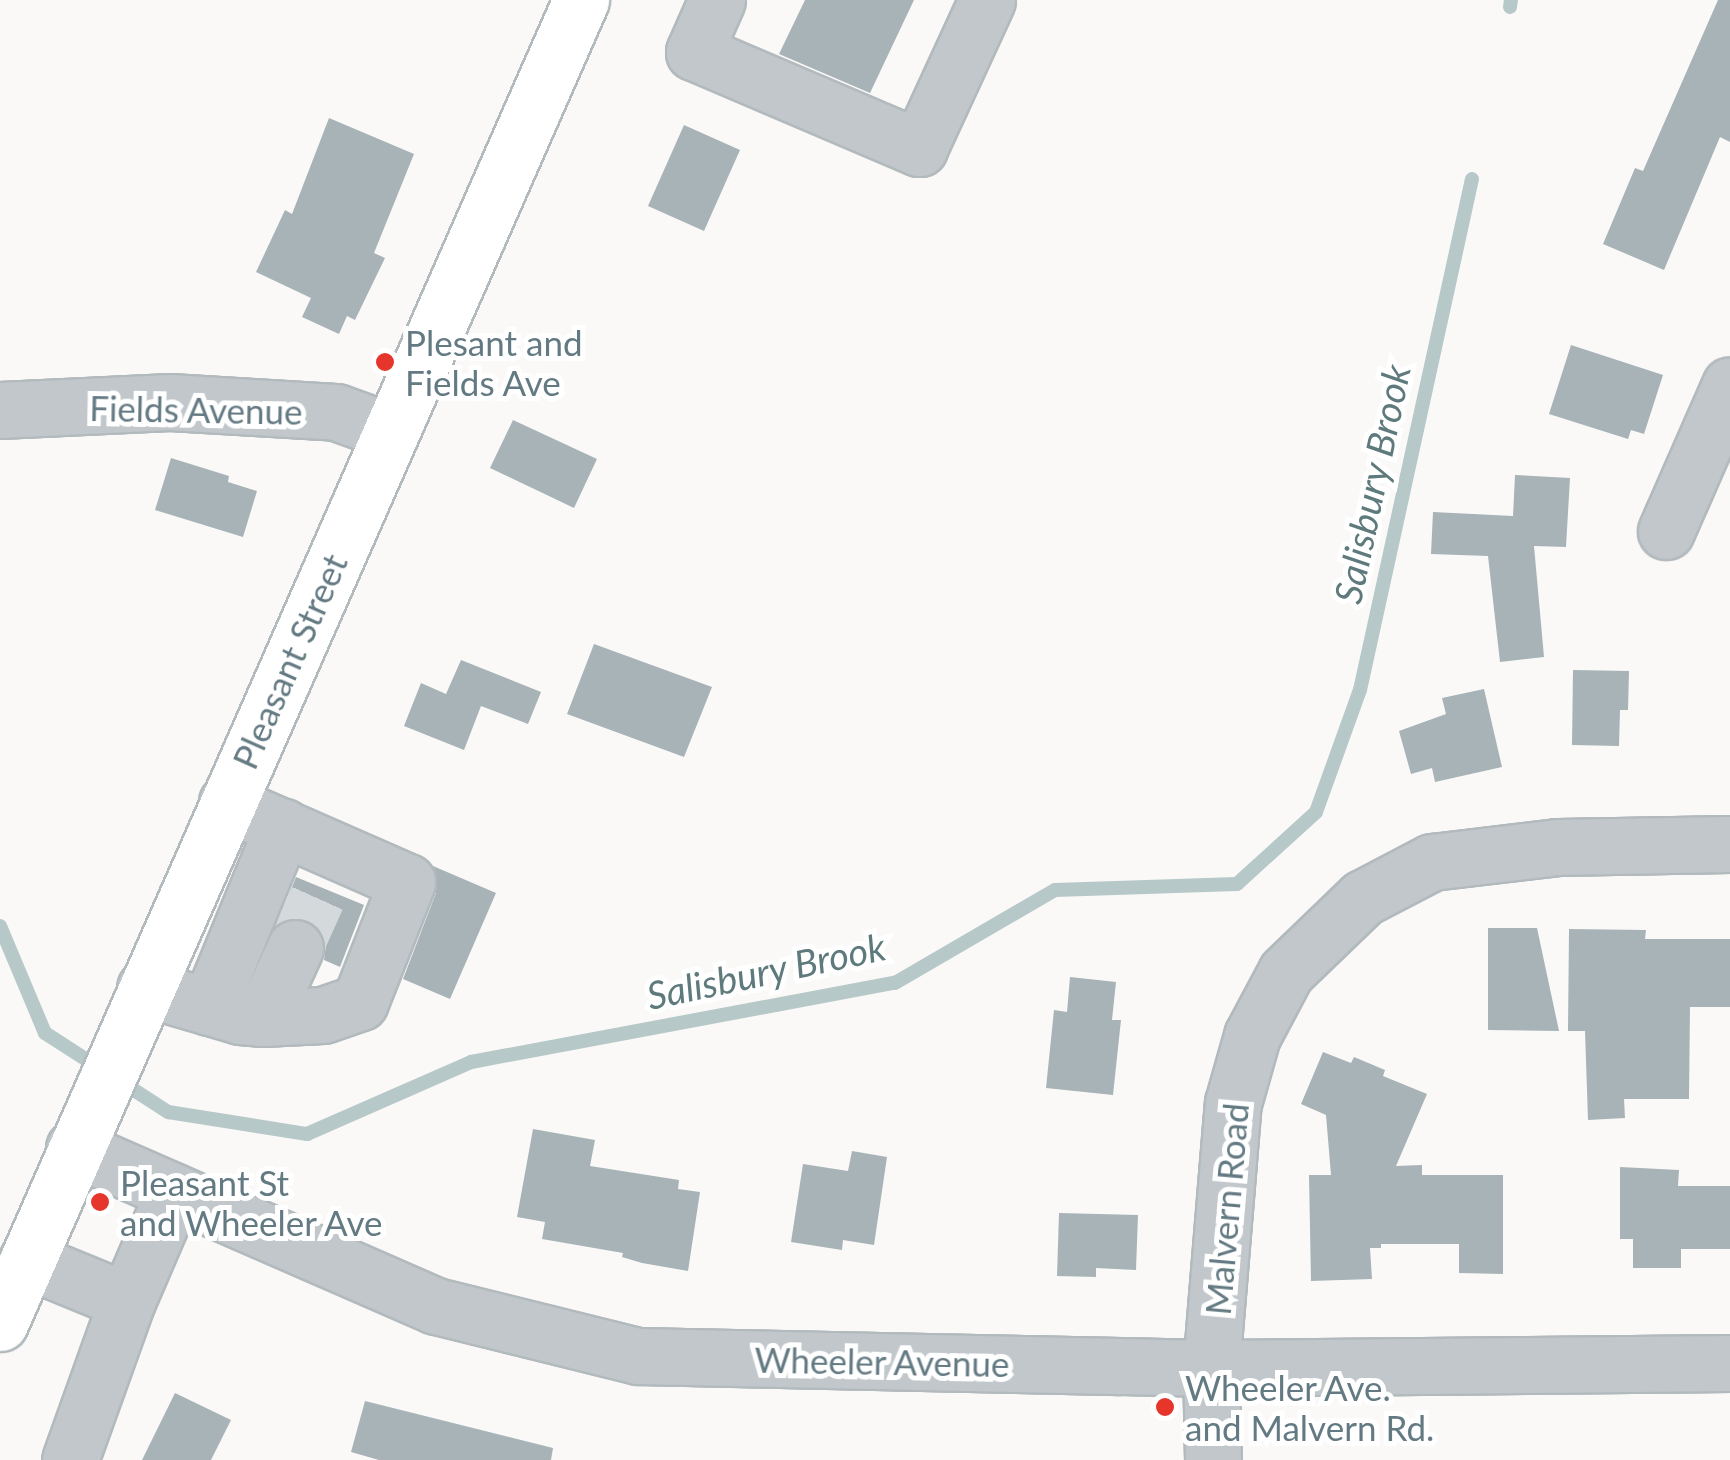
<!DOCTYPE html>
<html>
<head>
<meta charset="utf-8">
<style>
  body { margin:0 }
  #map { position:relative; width:1730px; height:1460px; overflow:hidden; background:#faf9f8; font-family:Lato,sans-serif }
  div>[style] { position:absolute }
  .stream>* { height:14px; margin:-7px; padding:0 7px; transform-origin:7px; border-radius:7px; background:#b7c8c9 }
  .building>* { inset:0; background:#a7b3b7 }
  .minor-tunnel>* { height:55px; margin-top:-27.5px; transform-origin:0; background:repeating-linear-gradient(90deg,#d4d9db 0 55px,transparent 0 83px) }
  .roads { filter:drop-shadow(2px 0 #b2babd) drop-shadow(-2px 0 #b2babd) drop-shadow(0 2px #b2babd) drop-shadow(0 -2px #b2babd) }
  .minor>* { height:55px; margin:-27.5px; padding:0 27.5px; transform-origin:27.5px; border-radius:27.5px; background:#c1c7ca }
  .major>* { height:55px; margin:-27.5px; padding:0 27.5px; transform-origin:27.5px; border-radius:27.5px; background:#fff }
  .dots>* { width:28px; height:28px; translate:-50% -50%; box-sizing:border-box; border:5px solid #fff; border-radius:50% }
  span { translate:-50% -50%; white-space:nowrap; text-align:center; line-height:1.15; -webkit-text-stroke:10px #fff; paint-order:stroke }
  .poi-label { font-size:35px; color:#647a83 }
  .left { translate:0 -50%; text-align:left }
  .street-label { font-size:35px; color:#647a83 }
  .water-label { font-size:38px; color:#5f7a7c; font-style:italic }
</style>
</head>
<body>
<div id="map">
  <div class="stream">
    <div style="left:1510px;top:7px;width:7px;rotate:-82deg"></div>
    <div style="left:0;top:926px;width:116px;rotate:67.2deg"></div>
    <div style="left:45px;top:1033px;width:63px;rotate:32.7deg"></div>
    <div style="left:117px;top:1079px;width:61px;rotate:32.9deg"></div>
    <div style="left:168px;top:1112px;width:141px;rotate:9deg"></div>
    <div style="left:307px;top:1134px;width:179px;rotate:-23.7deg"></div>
    <div style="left:471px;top:1062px;width:431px;rotate:-10.6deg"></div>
    <div style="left:895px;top:983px;width:185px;rotate:-30.2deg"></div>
    <div style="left:1055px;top:890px;width:182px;rotate:-1.9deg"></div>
    <div style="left:1237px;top:884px;width:107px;rotate:-42.3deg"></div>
    <div style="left:1316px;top:812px;width:130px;rotate:-70.2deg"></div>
    <div style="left:1360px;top:690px;width:523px;rotate:-77.64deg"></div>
  </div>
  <div class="building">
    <div style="clip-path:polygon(805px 0,914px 0,870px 93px,779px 54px)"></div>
    <div style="clip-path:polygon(1718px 0,1730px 0,1730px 142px,1720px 137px,1664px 270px,1603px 244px,1635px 168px,1643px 171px)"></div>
    <div style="clip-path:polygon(329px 118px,414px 154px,374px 253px,385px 258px,355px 320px,347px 316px,339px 334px,302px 317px,311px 298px,256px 272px,285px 210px,292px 214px)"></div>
    <div style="clip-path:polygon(684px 125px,740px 150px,704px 231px,648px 206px)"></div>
    <div style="clip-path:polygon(1571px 345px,1663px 375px,1644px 434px,1631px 430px,1628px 439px,1549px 414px)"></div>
    <div style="clip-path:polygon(513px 420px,597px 459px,574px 508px,490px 468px)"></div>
    <div style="clip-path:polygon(171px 458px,229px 476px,228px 482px,257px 491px,243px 537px,155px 510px)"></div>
    <div style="clip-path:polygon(1515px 475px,1570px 478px,1566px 547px,1534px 546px,1544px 657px,1500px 662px,1488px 556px,1431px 554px,1433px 512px,1513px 516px)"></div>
    <div style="clip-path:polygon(594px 644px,712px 687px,684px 757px,567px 714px)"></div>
    <div style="clip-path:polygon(461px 660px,541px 692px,528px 724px,481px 706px,464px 750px,404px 726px,421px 683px,446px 694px)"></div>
    <div style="clip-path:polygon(1573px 670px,1629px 671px,1628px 710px,1620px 710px,1619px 746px,1572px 745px)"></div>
    <div style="clip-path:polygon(1484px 689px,1502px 767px,1435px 782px,1432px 768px,1411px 774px,1399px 731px,1446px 714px,1442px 698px)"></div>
    <div style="clip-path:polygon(433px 866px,496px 893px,450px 999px,403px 979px,436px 893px)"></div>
    <div style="clip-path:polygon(296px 877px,364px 905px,340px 967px,324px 960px,326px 944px,321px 931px,309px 920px,293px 917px,278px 922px)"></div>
    <div style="clip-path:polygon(1488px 928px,1537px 928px,1559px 1031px,1488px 1030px)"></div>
    <div style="clip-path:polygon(1569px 929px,1646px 930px,1645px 939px,1730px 939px,1730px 1007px,1690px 1007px,1689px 1099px,1624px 1099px,1625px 1118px,1588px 1120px,1585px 1031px,1568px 1031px)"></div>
    <div style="clip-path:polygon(1070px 977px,1116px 982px,1112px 1020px,1121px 1020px,1113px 1095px,1046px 1088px,1054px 1010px,1067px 1012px)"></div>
    <div style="clip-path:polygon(1323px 1052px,1351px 1063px,1354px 1057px,1385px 1070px,1383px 1076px,1427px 1094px,1396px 1166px,1422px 1165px,1422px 1175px,1503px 1175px,1503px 1274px,1459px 1273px,1459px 1244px,1381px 1244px,1381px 1248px,1370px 1248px,1372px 1279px,1311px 1281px,1309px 1175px,1331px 1175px,1326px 1115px,1301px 1104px)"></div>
    <div style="clip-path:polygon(533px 1129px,595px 1140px,590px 1166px,679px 1180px,678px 1189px,700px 1192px,688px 1271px,642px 1263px,622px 1257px,623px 1253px,542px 1239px,545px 1222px,517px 1217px)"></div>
    <div style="clip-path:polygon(852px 1151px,887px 1157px,874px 1245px,843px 1240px,842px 1250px,791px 1242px,803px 1164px,848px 1171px)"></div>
    <div style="clip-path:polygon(1620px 1167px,1679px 1170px,1678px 1186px,1730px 1186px,1730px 1249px,1681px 1249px,1681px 1268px,1633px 1268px,1633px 1239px,1620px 1239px)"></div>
    <div style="clip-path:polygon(1059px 1213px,1138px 1215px,1136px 1270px,1096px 1268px,1096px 1277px,1057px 1276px)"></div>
    <div style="clip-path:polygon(175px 1393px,231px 1420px,211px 1460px,142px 1460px)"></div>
    <div style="clip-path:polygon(365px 1401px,553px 1448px,551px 1460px,379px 1460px,351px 1452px)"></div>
  </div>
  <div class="minor-tunnel">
    <div style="left:295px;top:948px;width:66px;rotate:-65.8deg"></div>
  </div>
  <div class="roads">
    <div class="minor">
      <div style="left:717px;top:0;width:57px;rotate:113.9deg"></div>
      <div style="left:694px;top:52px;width:245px;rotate:23.1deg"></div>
      <div style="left:919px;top:148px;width:163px;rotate:-65.3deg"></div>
      <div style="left:0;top:410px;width:170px;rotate:-2.7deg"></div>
      <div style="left:170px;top:402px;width:166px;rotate:3.4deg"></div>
      <div style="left:336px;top:412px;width:56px;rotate:19.7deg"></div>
      <div style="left:1666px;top:531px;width:159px;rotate:-66.3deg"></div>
      <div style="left:145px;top:988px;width:99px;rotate:16.4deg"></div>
      <div style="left:240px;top:1016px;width:23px;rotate:5deg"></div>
      <div style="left:263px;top:1018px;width:60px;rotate:-2.9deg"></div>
      <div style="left:323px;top:1015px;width:39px;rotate:-19deg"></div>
      <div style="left:360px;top:1002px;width:129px;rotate:-68.6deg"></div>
      <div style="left:407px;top:882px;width:197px;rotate:-156.3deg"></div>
      <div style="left:209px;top:1007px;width:195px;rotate:-67.7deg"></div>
      <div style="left:263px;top:1018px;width:77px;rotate:-65.4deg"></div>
      <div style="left:74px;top:1148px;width:395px;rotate:23.6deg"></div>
      <div style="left:436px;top:1306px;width:208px;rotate:13.9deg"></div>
      <div style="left:638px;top:1356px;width:573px;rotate:1.2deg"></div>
      <div style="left:1211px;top:1368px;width:519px;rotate:-0.55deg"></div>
      <div style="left:27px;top:1260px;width:108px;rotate:22.3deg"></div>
      <div style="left:70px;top:1460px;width:169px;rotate:-70.3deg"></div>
      <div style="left:127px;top:1301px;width:119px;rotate:-66.7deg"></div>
      <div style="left:1213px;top:1460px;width:92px;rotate:-91.2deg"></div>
      <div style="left:1211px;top:1368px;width:266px;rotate:-85.3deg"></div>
      <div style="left:1233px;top:1103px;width:70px;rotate:-74.2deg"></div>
      <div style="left:1252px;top:1036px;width:72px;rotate:-62deg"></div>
      <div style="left:1286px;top:972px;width:107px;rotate:-43.9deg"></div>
      <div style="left:1363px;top:898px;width:78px;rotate:-27.6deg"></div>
      <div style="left:1432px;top:862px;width:126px;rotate:-6.8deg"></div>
      <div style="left:1557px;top:847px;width:173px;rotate:-1deg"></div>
    </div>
    <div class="major">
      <div style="left:0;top:1323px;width:1445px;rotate:-66.29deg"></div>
    </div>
  </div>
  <div class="dots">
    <div style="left:385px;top:362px;background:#e6362c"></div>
    <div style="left:100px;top:1202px;background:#e6362c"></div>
    <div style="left:1165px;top:1407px;background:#e6362c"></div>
  </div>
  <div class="poi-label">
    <span class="left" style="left:405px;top:362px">Plesant and<br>Fields Ave</span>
    <span class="left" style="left:120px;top:1202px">Pleasant St<br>and Wheeler Ave</span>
    <span class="left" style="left:1185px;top:1407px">Wheeler Ave.<br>and Malvern Rd.</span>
  </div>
  <div class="street-label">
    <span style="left:196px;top:409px;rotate:1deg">Fields Avenue</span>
    <span style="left:289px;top:661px;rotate:-66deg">Pleasant Street</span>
    <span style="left:1226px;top:1209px;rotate:-85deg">Malvern Road</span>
    <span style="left:882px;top:1361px;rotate:1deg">Wheeler Avenue</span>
  </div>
  <div class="water-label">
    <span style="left:1372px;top:484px;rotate:-78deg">Salisbury Brook</span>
    <span style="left:766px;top:971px;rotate:-12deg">Salisbury Brook</span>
  </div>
</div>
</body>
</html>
